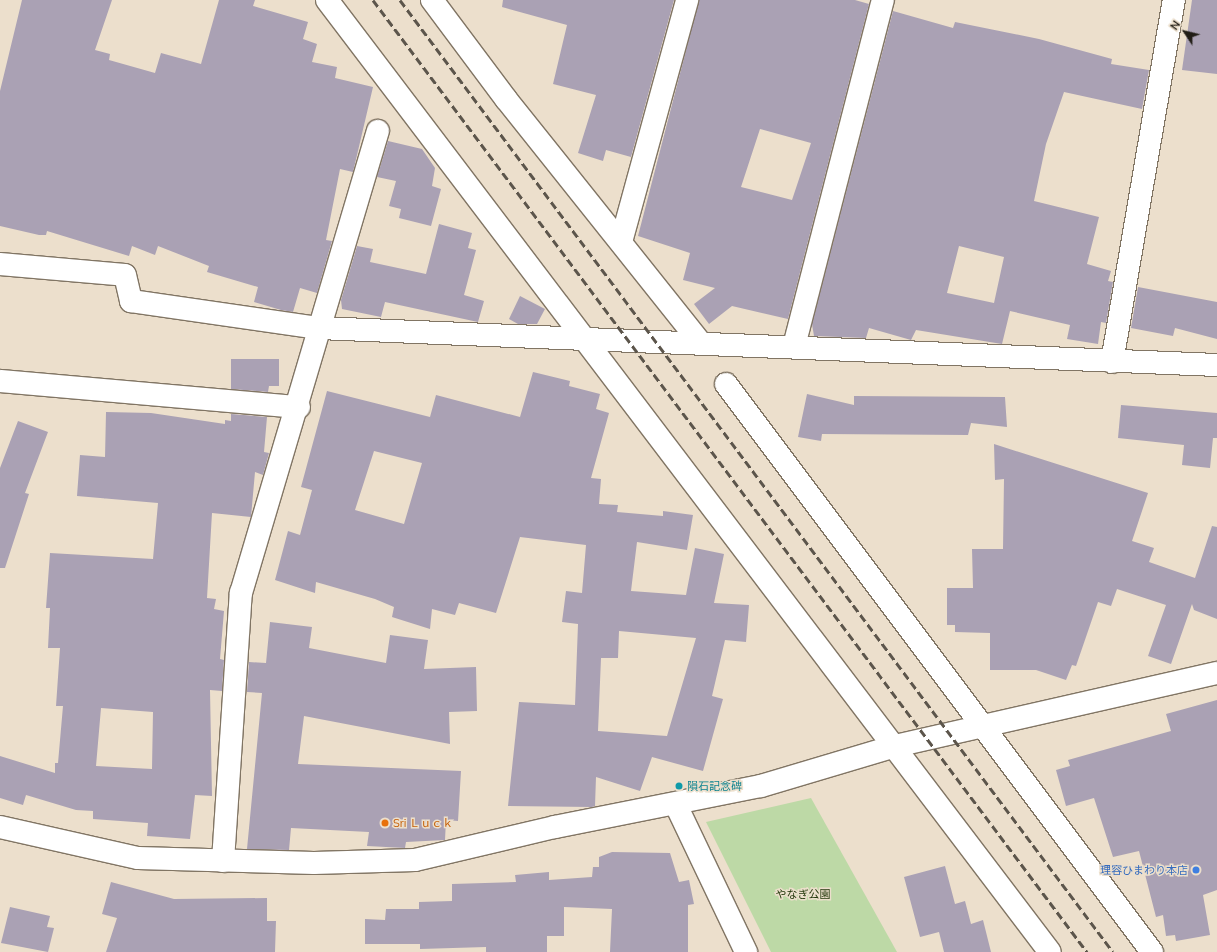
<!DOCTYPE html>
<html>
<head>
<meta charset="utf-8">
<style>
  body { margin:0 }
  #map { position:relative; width:1217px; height:952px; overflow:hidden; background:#ecdfcc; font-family:Mulish,"Noto Sans JP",sans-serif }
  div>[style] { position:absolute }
  .green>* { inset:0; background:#bdd9a6 }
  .building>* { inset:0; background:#aaa1b4 }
  .roads { filter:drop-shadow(1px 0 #817564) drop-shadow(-1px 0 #817564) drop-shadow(0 1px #817564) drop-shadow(0 -1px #817564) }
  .minor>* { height:22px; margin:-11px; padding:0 11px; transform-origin:11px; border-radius:11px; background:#fff }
  .rail>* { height:3px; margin-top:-1.5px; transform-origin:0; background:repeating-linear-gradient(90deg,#5c554b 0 8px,transparent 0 12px) }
  .dots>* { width:11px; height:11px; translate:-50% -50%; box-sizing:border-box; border:2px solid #ecdfcc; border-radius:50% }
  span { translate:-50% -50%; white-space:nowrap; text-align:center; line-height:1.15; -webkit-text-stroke:3px #ecdfcc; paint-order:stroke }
  .culture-label { font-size:11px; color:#0d838f }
  .left { translate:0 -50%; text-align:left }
  .food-label { font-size:11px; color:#c56008 }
  .shop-label { font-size:11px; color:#366cbe }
  .right { translate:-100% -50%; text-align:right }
  .park-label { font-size:11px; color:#24390c }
  .north { position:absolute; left:1165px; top:12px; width:40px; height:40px; -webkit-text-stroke:3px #ecdfcc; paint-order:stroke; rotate:305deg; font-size:11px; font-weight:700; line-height:16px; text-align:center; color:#211d16 }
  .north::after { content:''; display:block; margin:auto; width:14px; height:18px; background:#211d16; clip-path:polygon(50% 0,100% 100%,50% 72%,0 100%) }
</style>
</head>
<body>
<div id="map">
  <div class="green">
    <div style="clip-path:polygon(811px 798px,897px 952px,771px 952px,706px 822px)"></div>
  </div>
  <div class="building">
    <div style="clip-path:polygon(22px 0,112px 0,95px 50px,110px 54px,109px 60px,155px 73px,161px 53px,201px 64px,219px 0,255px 0,253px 6px,308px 22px,303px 39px,317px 44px,312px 62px,337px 67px,335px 78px,373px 87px,353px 172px,340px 169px,326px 240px,332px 241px,317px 293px,300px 288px,293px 312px,281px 310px,254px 302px,258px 287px,207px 272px,209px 266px,158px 246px,155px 255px,132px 246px,129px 256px,47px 231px,46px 235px,39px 235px,0 226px,0 91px)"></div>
    <div style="clip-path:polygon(503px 0,674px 0,631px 157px,606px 150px,603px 161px,578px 153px,596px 95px,553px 84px,567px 25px,502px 7px)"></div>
    <div style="clip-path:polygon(evenodd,699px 0,855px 0,869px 4px,788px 319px,732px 306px,709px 324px,694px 304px,715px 288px,683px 280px,690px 253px,638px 236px,699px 0,760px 129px,811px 143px,792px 200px,741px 187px,760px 129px)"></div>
    <div style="clip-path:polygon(1192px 0,1217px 0,1217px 74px,1182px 70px)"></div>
    <div style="clip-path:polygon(evenodd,893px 11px,953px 28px,955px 22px,1039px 39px,1112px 59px,1111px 64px,1149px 70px,1142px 109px,1064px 92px,1046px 144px,1034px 201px,1099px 217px,1087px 264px,1111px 271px,1108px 281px,1113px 282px,1106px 323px,1101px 322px,1098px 344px,1067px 339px,1070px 325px,1010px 311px,1002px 344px,916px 330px,911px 340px,869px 328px,866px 338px,814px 336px,812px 324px,893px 11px,959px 246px,1004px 257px,994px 303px,947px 293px,959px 246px)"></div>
    <div style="clip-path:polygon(388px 141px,422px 149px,435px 168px,432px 186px,441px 189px,431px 226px,399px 218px,401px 209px,389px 206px,396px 181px,377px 177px)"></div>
    <div style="clip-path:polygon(439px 224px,472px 233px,468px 248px,476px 250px,464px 295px,484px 301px,478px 322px,385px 302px,381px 317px,342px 309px,341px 300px,357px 246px,373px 249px,370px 262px,426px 274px)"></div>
    <div style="clip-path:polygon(1138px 287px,1217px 302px,1217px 339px,1175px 328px,1173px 336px,1131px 328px)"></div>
    <div style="clip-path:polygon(520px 296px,545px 309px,537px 324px,518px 324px,509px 319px)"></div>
    <div style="clip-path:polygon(231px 359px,279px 359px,279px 386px,269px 386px,268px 392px,231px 389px)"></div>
    <div style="clip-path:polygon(evenodd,533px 372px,570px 381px,569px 386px,600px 394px,596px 409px,609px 413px,591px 478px,601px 479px,599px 504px,618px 505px,617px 512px,663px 516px,663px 511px,693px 515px,687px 550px,637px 542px,631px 591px,686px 595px,695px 548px,724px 554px,714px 603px,749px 605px,746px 642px,725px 640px,712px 696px,723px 699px,703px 771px,652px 757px,640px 791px,596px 777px,595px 806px,592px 807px,508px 806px,519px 702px,575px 705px,578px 624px,562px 622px,566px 591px,582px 593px,586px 545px,520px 537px,496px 613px,459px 603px,455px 615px,432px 609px,430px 629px,392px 617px,394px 607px,375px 599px,316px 582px,315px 593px,275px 580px,288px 531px,300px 535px,312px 490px,301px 487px,327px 391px,430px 417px,436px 395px,520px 417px,533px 372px,374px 451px,422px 463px,404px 524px,355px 510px,374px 451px,533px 372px,619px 631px,696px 638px,667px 736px,598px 731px,601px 658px,618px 658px,619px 631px)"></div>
    <div style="clip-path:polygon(807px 394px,854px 405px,854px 396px,1005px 397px,1007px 427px,971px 423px,968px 435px,822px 434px,821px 441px,798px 437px)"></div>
    <div style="clip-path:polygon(1121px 405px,1217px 413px,1217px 438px,1213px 438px,1210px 468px,1182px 465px,1184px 445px,1118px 438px)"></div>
    <div style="clip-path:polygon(evenodd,106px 412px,151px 413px,225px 424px,225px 420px,231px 421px,231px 414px,267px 417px,264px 452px,269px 453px,263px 475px,255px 472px,251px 517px,212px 513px,207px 598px,216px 599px,214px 609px,224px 611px,220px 659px,224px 660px,222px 691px,210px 690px,212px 796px,195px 795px,190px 839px,147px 836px,148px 823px,93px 819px,93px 811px,76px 810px,26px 795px,23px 805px,0 798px,0 756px,55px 773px,55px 763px,58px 763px,63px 706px,56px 706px,60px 648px,48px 648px,50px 608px,46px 608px,50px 553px,153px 559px,158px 503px,77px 496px,80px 455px,105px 457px,106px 412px,101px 708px,153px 712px,152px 769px,96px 766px,101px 708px)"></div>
    <div style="clip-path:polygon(18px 421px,48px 432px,25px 493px,29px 494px,5px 568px,0 568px,0 468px)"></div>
    <div style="clip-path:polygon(994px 444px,1148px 493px,1132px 541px,1154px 548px,1149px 562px,1195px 578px,1212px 526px,1217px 527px,1217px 619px,1194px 610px,1192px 604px,1171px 664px,1148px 656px,1166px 605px,1117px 589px,1111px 606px,1098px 602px,1076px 666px,1072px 665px,1066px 680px,1036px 670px,990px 670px,990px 633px,955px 632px,955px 625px,947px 625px,947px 588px,973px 588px,972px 549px,1003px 549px,1004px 479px,995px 480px)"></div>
    <div style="clip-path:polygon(270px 622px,312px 627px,309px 648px,386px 663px,390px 635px,428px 640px,424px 669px,476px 667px,477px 711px,449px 712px,450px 744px,304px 716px,298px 764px,461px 771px,458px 821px,446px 820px,445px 840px,406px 842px,405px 848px,367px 846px,369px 832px,291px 828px,289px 850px,247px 849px,262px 693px,247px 692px,249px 662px,266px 663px)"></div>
    <div style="clip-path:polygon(1217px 700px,1217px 890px,1203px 895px,1210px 935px,1176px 941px,1175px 935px,1166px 936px,1163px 915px,1156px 917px,1139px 851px,1113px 857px,1094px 798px,1066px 806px,1056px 770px,1070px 766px,1068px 760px,1171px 731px,1166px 714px)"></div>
    <div style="clip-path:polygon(612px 852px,670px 853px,679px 882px,689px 880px,694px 904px,688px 905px,688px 952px,610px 952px,612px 909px,564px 907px,564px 936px,547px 936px,547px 952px,486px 952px,486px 947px,420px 949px,420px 944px,365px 944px,365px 919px,385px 920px,386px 909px,419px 909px,419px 902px,452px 901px,452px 884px,516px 882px,515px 875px,549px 872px,549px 880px,592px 877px,593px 867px,599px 867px,599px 857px)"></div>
    <div style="clip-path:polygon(945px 866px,955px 904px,965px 901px,971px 924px,983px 920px,991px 952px,944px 952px,939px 932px,920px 937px,904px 877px)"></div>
    <div style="clip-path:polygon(111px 882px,174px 899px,267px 898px,267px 921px,276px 921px,275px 952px,106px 952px,117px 918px,102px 914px)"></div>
    <div style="clip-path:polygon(10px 907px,50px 916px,47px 927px,54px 928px,48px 952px,1px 943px)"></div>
  </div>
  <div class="roads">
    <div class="minor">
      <div style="left:327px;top:0;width:1195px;rotate:52.79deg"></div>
      <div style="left:432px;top:0;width:124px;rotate:53.2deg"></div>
      <div style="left:506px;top:99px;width:310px;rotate:51.4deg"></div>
      <div style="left:621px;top:242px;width:251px;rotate:-74.7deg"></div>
      <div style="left:0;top:264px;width:125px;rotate:5deg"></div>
      <div style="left:125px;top:275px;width:27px;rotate:77deg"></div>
      <div style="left:131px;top:301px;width:190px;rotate:8.2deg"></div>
      <div style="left:319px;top:328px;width:899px;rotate:2.36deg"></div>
      <div style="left:794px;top:346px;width:357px;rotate:-75.6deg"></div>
      <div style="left:1112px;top:362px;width:367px;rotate:-80.3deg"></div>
      <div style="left:0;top:381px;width:300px;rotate:5deg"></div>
      <div style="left:726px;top:384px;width:710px;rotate:53.13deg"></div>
      <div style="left:676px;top:805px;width:163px;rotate:64.5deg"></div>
      <div style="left:0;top:827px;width:141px;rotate:12.7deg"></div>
      <div style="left:138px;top:858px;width:176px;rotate:1.6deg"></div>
      <div style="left:314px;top:863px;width:101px;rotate:-1.7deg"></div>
      <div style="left:415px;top:860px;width:144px;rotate:-13.3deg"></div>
      <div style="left:555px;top:827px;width:210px;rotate:-11.3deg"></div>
      <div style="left:761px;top:786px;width:140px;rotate:-16.6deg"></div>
      <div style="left:895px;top:746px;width:330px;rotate:-12.8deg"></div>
      <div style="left:223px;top:861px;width:269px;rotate:-86.2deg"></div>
      <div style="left:241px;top:593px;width:482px;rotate:-73.5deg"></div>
    </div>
  </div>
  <div class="rail">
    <div style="left:373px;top:0;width:1190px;rotate:53.13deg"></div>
    <div style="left:400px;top:0;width:1189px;rotate:53.17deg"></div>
  </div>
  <div class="dots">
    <div style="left:679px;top:786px;background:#0f9aa8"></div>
    <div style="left:385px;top:823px;background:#e8710a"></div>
    <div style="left:1196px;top:870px;background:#3f7fe0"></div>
  </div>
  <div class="culture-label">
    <span class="left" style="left:687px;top:786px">隕石記念碑</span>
  </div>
  <div class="food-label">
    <span class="left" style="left:393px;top:823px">Sri Ｌｕｃｋ</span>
  </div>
  <div class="shop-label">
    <span class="right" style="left:1188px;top:870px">理容ひまわり本店</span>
  </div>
  <div class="park-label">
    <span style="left:803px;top:894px">やなぎ公園</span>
  </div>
  <div class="north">N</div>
</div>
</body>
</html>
